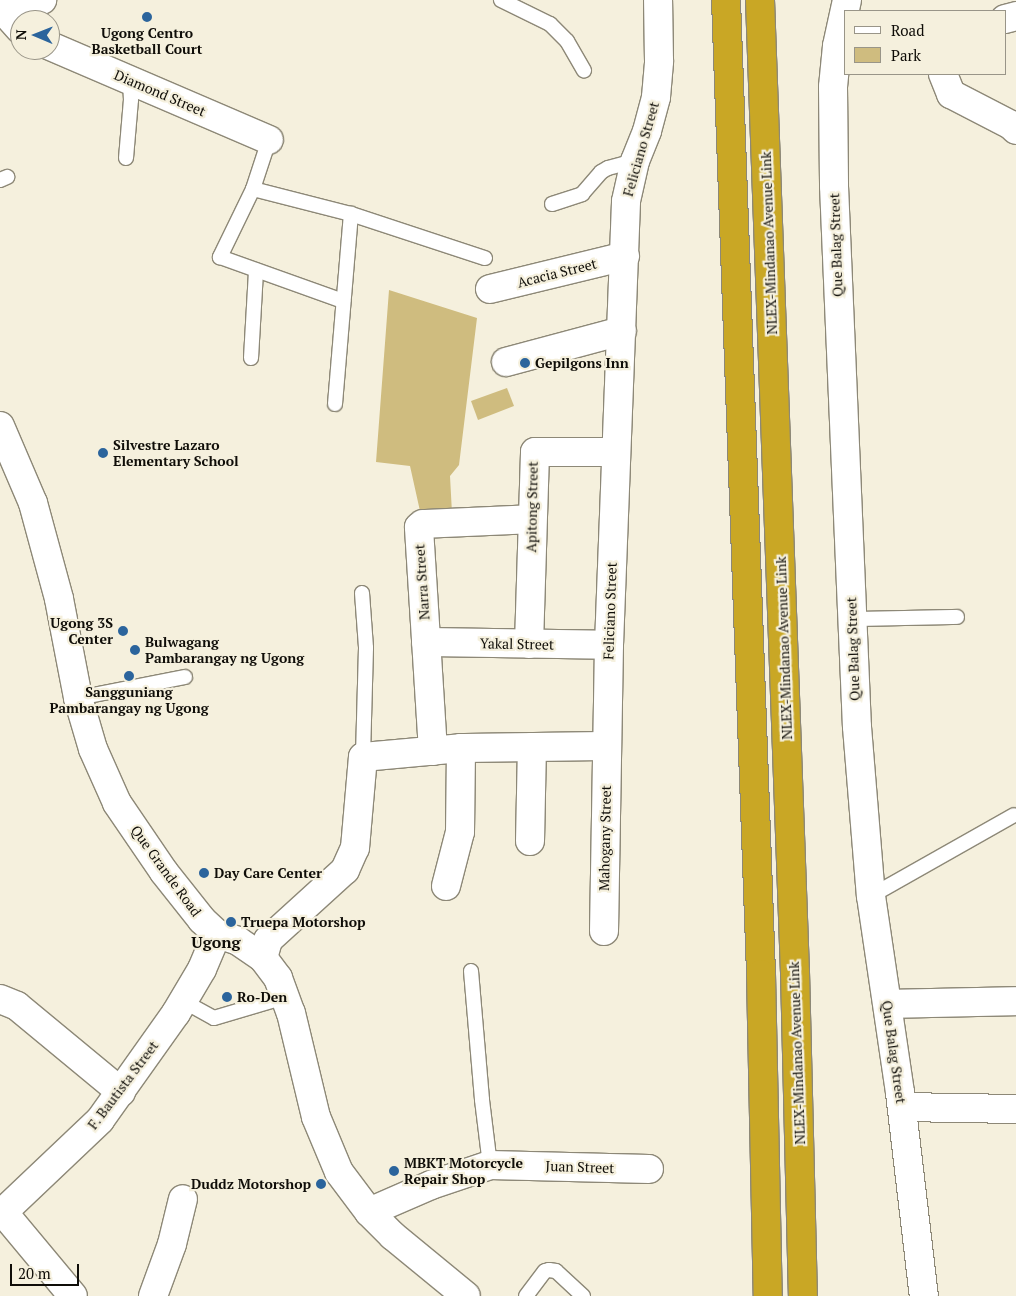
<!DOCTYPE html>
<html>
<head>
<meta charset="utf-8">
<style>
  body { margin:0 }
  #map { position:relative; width:1016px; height:1296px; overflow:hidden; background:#f5f0dd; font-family:"PT Serif",serif }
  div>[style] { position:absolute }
  .green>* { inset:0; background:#cfbc7f }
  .roads { filter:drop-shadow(1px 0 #8d8877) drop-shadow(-1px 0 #8d8877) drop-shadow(0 1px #8d8877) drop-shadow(0 -1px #8d8877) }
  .service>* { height:14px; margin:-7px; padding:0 7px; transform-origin:7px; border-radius:7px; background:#fff }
  .minor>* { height:28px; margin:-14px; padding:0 14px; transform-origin:14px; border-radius:14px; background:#fff }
  .tertiary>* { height:28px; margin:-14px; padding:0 14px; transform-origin:14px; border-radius:14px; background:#fff }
  .secondary>* { height:28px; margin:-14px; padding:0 14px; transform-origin:14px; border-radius:14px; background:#fff }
  .motorway>* { height:28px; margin:-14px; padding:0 14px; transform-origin:14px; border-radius:14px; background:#c9a725 }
  .dots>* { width:14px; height:14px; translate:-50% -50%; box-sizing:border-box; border:2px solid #f5f0dd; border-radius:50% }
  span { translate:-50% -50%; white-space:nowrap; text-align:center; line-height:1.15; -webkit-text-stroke:4.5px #f5f0dd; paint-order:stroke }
  .poi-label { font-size:14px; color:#0f0d08; font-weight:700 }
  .left { translate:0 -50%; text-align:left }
  .right { translate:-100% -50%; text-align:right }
  .street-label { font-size:14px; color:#0f0d08 }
  .quarter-label { font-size:16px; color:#0f0d08; font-weight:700 }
  .legend { position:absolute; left:844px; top:10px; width:162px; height:65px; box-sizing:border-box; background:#f5f0dd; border:1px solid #999588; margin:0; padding:6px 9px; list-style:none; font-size:15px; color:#0f0d08 }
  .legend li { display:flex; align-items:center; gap:10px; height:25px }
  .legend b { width:25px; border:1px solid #999588 }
  .north { position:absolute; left:10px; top:10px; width:50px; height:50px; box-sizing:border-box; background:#f5f0dd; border:1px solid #999588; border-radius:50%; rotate:271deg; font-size:14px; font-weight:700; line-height:20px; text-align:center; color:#0f0d08 }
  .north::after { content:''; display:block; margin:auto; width:18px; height:22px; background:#2b649c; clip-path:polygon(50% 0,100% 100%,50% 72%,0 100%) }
  .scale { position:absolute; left:10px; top:1264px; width:69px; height:22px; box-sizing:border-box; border:2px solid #0f0d08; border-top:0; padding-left:6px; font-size:15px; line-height:18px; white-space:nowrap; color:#0f0d08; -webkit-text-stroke:4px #f5f0dd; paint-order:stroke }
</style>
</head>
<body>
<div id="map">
  <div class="green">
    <div style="clip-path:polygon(389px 290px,477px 318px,459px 465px,450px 476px,452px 513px,422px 520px,410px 466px,376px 462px)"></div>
    <div style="clip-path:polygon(507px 388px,514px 406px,478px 420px,471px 401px)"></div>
  </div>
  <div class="roads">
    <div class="service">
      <div style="left:501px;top:0;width:55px;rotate:26.1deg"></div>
      <div style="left:550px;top:24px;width:24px;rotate:45deg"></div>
      <div style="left:567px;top:41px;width:34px;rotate:60deg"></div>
      <div style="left:269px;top:140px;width:52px;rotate:108.1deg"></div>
      <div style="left:253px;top:189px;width:76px;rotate:115.9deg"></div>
      <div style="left:220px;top:257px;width:131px;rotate:19.7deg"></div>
      <div style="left:126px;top:158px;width:58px;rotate:-85.1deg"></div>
      <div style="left:131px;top:100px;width:19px;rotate:-93deg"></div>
      <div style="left:0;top:180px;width:8px;rotate:-23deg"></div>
      <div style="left:253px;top:189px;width:101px;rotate:14.3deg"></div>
      <div style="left:351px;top:214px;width:141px;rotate:18.2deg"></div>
      <div style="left:552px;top:204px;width:32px;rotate:-18deg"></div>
      <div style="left:582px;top:194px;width:29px;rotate:-49deg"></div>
      <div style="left:601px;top:172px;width:8px;rotate:-30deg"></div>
      <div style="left:608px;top:168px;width:28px;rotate:-15deg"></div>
      <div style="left:251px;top:358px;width:88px;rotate:-86.7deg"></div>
      <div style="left:335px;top:404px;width:191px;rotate:-85.2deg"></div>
      <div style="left:362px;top:593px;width:55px;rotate:85.8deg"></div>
      <div style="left:366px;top:648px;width:109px;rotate:91.6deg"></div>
      <div style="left:852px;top:619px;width:105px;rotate:-1.1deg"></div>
      <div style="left:78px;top:698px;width:109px;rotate:-11.1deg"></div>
      <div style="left:871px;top:896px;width:164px;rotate:-29.5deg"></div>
      <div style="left:471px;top:971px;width:129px;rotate:85.1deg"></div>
      <div style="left:482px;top:1100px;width:65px;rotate:83deg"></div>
      <div style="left:183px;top:1001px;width:35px;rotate:29deg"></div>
      <div style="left:214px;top:1018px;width:74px;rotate:-16.5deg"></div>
      <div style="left:526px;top:1296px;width:31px;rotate:-53deg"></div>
      <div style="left:545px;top:1271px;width:4px;rotate:-14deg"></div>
      <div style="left:549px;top:1270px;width:7px;rotate:8deg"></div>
      <div style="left:556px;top:1271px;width:37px;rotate:43deg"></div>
    </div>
    <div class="minor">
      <div style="left:1px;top:8px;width:28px;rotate:48deg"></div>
      <div style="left:1005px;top:19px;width:11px;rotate:-15deg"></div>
      <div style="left:50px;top:46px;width:238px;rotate:23.2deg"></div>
      <div style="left:943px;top:74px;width:22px;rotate:68deg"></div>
      <div style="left:951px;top:94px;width:68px;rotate:27.3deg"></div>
      <div style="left:1011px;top:125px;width:7px;rotate:45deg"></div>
      <div style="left:490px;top:289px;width:139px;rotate:-13.7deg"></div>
      <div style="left:506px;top:362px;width:120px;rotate:-15deg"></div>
      <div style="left:426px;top:642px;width:183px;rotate:0.9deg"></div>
      <div style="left:529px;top:644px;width:192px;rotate:-88.2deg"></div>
      <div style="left:535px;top:452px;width:80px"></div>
      <div style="left:433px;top:751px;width:224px;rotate:-93.6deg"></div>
      <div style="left:419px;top:527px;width:5px;rotate:-37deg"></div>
      <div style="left:423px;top:524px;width:109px;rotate:-2.6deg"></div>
      <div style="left:530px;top:841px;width:94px;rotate:-88.8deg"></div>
      <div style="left:446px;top:886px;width:56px;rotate:-75.5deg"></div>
      <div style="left:460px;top:832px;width:84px;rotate:-89.3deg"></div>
      <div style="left:604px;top:931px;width:286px;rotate:-89deg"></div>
      <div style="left:609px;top:645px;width:444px;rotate:-87.8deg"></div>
      <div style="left:626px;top:201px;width:41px;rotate:-77.3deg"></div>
      <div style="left:635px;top:161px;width:32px;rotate:-68deg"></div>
      <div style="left:647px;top:131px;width:35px;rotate:-75deg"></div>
      <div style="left:656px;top:97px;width:36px;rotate:-85deg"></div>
      <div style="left:659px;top:61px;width:61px;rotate:-90.9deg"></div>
      <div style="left:263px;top:958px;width:19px;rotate:-74deg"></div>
      <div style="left:268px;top:940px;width:104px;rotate:-42.3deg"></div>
      <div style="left:345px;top:870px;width:24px;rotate:-66deg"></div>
      <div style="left:355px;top:848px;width:91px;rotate:-85deg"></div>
      <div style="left:363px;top:757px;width:98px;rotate:-5.2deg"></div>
      <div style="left:461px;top:748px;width:145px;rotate:-0.8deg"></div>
      <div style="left:0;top:999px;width:18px;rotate:22deg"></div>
      <div style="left:17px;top:1006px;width:135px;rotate:39.6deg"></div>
      <div style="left:888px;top:1004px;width:128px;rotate:-1.3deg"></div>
      <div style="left:902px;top:1107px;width:114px;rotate:1deg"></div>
      <div style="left:3px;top:1212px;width:109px;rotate:50.2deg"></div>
      <div style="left:369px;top:1212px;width:68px;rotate:-23.5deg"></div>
      <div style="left:431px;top:1185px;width:62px;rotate:-18.7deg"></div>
      <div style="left:490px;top:1165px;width:159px;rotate:1.4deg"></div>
      <div style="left:153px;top:1296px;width:55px;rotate:-69.9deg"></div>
      <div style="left:172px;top:1244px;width:46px;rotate:-76.3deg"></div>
    </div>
    <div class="tertiary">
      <div style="left:847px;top:0;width:47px;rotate:102.3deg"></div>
      <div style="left:837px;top:46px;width:41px;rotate:95.6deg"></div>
      <div style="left:833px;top:87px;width:99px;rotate:89.4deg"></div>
      <div style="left:834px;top:186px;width:541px;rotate:87.57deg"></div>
      <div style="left:857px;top:727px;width:170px;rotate:85.3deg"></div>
      <div style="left:871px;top:896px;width:199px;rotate:81.6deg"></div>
      <div style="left:900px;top:1093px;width:204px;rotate:83.3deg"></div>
      <div style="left:0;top:8px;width:43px;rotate:-10.8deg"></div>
    </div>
    <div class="secondary">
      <div style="left:0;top:426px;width:84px;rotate:66.8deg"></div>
      <div style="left:33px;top:503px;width:99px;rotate:74.8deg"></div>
      <div style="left:59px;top:599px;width:101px;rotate:79.1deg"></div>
      <div style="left:78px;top:698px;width:53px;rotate:73.6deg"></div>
      <div style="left:93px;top:749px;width:59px;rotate:66deg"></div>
      <div style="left:117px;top:803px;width:83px;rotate:55.7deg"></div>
      <div style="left:164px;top:872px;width:61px;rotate:51.6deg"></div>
      <div style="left:202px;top:920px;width:21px;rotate:43deg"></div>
      <div style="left:217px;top:934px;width:22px;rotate:18deg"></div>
      <div style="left:238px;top:941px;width:30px;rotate:34deg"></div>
      <div style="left:263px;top:958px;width:25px;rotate:53deg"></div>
      <div style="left:278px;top:978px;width:37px;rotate:70deg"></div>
      <div style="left:291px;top:1013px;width:107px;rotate:76.5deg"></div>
      <div style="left:316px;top:1117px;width:60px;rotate:67.3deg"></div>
      <div style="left:339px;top:1172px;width:50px;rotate:53.1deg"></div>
      <div style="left:369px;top:1212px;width:34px;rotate:45deg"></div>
      <div style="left:393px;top:1236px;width:94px;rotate:39.4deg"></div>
      <div style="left:0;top:1215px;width:138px;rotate:-43.5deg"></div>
      <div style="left:100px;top:1120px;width:131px;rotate:-54.6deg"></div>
      <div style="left:176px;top:1013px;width:51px;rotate:-59.4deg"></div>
      <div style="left:202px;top:969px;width:38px;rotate:-67deg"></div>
    </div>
    <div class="motorway">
      <div style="left:726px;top:0;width:975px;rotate:87.94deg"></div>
      <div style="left:761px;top:974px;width:322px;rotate:88.8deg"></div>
      <div style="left:760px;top:0;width:973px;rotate:87.94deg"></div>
      <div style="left:795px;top:972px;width:324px;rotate:88.6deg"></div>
    </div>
  </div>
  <div class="dots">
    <div style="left:147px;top:17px;background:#2b649c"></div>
    <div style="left:525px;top:363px;background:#2b649c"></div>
    <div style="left:103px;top:453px;background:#2b649c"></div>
    <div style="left:123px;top:631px;background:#2b649c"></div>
    <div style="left:135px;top:650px;background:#2b649c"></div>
    <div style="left:129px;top:676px;background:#2b649c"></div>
    <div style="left:204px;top:873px;background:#2b649c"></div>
    <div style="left:231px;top:922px;background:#2b649c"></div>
    <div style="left:227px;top:997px;background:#2b649c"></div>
    <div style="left:394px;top:1171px;background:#2b649c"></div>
    <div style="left:321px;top:1184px;background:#2b649c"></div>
  </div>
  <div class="poi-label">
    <span style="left:147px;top:41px">Ugong Centro<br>Basketball Court</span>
    <span class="left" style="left:535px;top:363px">Gepilgons Inn</span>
    <span class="left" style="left:113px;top:453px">Silvestre Lazaro<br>Elementary School</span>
    <span class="right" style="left:113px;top:631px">Ugong 3S<br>Center</span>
    <span class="left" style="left:145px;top:650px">Bulwagang<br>Pambarangay ng Ugong</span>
    <span style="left:129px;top:700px">Sangguniang<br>Pambarangay ng Ugong</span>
    <span class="left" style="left:214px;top:873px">Day Care Center</span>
    <span class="left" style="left:241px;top:922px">Truepa Motorshop</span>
    <span class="left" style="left:237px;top:997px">Ro-Den</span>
    <span class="left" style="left:404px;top:1171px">MBKT Motorcycle<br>Repair Shop</span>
    <span class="right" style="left:311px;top:1184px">Duddz Motorshop</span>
  </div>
  <div class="street-label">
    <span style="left:160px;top:93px;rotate:23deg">Diamond Street</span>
    <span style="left:641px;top:149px;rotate:-74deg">Feliciano Street</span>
    <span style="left:769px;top:243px;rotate:-92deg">NLEX-Mindanao Avenue Link</span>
    <span style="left:836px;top:245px;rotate:-92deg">Que Balag Street</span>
    <span style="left:557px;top:273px;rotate:-14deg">Acacia Street</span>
    <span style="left:532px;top:507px;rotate:-89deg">Apitong Street</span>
    <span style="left:422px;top:582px;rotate:-94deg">Narra Street</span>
    <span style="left:610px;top:611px;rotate:-88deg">Feliciano Street</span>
    <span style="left:517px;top:644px;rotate:1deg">Yakal Street</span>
    <span style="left:784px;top:648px;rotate:-92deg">NLEX-Mindanao Avenue Link</span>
    <span style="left:853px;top:649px;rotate:-92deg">Que Balag Street</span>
    <span style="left:605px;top:838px;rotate:-89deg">Mahogany Street</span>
    <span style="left:166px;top:871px;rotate:54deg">Que Grande Road</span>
    <span style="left:894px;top:1052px;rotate:82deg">Que Balag Street</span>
    <span style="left:797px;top:1053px;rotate:-92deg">NLEX-Mindanao Avenue Link</span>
    <span style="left:123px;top:1085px;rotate:-53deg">F. Bautista Street</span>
    <span style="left:580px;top:1167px;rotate:2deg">Juan Street</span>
  </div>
  <div class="quarter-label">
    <span style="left:216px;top:942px">Ugong</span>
  </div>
  <ul class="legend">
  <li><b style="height:6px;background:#fff"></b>Road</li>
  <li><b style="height:14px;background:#cfbc7f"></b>Park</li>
  </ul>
  <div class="north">N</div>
  <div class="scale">20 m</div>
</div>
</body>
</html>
